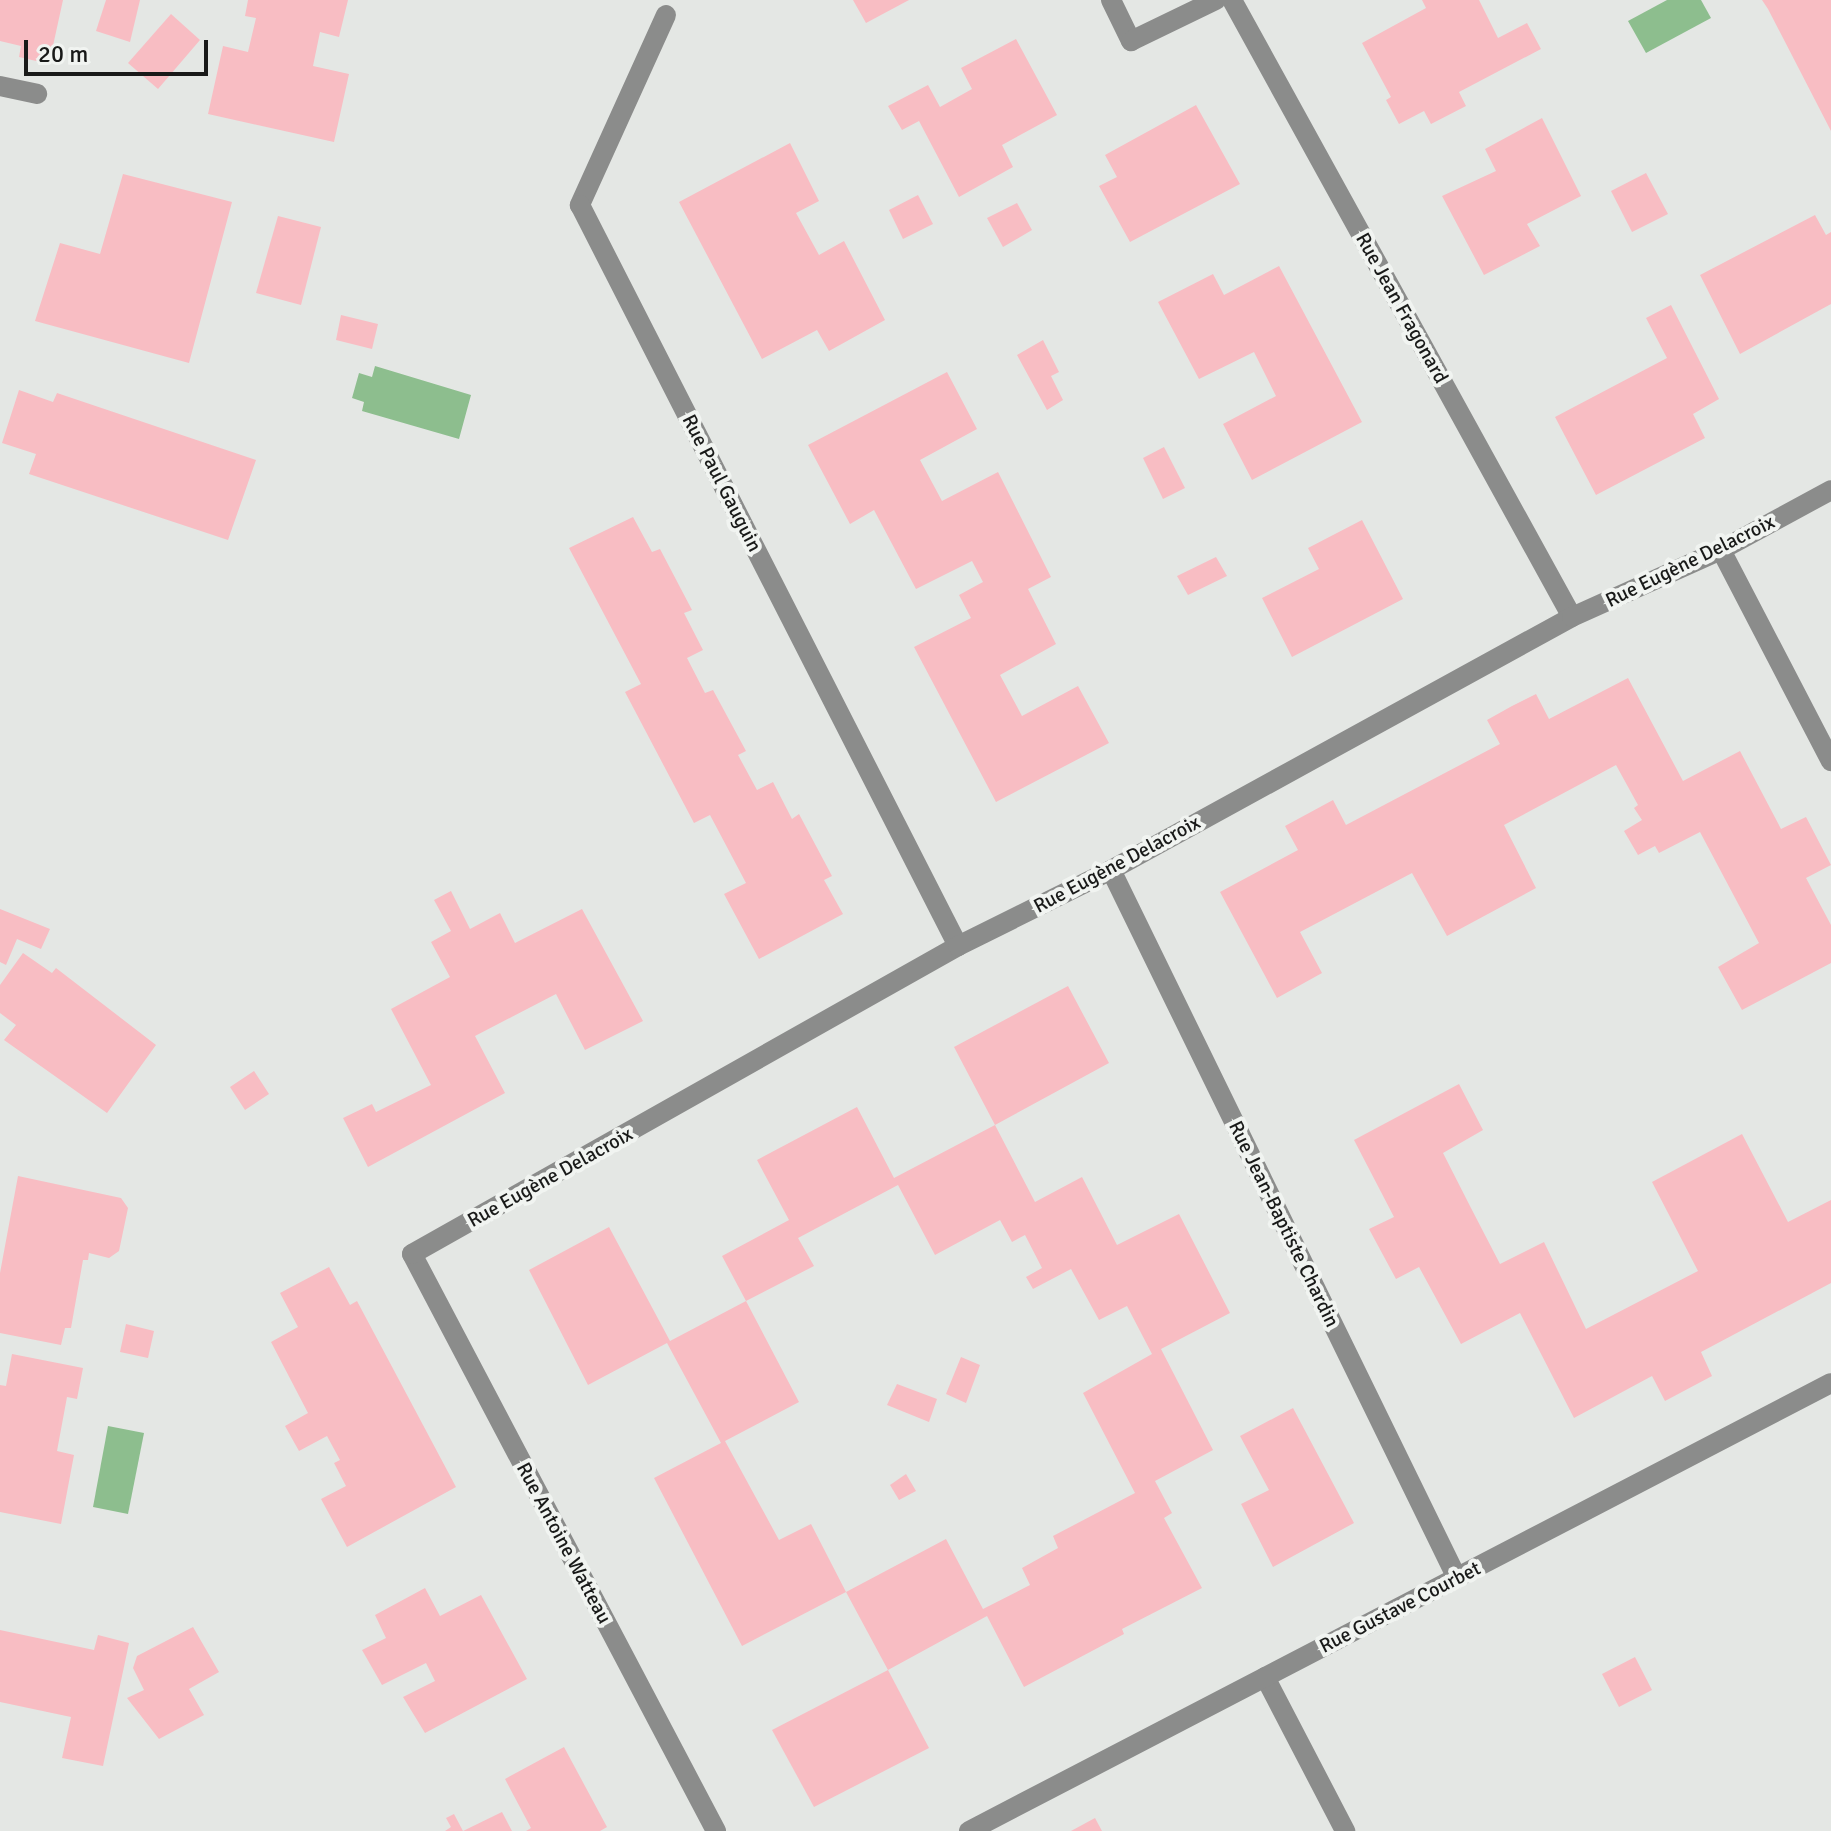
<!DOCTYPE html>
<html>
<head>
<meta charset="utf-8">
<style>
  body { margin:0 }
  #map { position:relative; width:1831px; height:1831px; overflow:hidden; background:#e4e7e4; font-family:Signika,sans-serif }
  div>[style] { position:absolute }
  .water>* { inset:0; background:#8dbe8e }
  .building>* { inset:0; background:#f8bdc3 }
  .lane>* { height:20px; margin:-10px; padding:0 10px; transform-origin:10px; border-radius:10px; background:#8b8c8b }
  .street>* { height:20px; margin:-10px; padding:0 10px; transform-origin:10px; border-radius:10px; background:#8b8c8b }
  span { translate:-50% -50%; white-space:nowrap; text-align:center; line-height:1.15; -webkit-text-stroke:8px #f1f4f1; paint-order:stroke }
  .street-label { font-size:20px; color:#191a19 }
  .scale { position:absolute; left:24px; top:40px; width:184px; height:36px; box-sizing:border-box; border:4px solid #191a19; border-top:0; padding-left:10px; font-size:24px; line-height:28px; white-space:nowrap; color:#191a19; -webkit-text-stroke:6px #f1f4f1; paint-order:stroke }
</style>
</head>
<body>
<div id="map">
  <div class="water">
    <div style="clip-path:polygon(1667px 0,1701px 0,1711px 18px,1646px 53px,1628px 21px)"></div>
    <div style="clip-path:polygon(375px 366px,471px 395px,459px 439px,362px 411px,364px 402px,352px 398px,359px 373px,372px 377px)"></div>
    <div style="clip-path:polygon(108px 1426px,144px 1433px,128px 1514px,93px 1507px)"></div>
  </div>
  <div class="building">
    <div style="clip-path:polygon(0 0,63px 0,49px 64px,19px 57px,21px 46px,0 41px)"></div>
    <div style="clip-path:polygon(106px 0,140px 0,130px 42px,96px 31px)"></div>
    <div style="clip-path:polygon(248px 0,348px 0,339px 37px,320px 32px,313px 66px,349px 74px,334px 142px,208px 114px,223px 46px,248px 52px,256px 18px,245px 16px)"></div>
    <div style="clip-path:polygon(853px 0,909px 0,866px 23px)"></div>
    <div style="clip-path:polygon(1422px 0,1479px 0,1498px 38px,1527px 23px,1541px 49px,1459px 92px,1466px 106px,1431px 124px,1424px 111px,1399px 124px,1386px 100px,1391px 97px,1362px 43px,1426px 8px)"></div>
    <div style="clip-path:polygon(1762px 0,1831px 0,1831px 131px,1768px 9px)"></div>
    <div style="clip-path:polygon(171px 14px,200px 40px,158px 89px,128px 63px)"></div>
    <div style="clip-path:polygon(1016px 39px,1057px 115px,1002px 145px,1013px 167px,959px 197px,919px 121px,902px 130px,888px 106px,928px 85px,940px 107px,972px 89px,961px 68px)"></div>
    <div style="clip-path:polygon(1196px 105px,1240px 184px,1130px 242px,1099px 186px,1117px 177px,1105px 155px)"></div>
    <div style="clip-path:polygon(1542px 118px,1581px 196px,1527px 224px,1540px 246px,1484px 275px,1442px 196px,1496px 171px,1485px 149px)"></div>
    <div style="clip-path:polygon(790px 143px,819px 201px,796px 213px,819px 255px,844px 241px,885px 320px,829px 351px,817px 330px,762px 359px,679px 202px)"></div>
    <div style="clip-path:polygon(1646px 173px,1668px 214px,1632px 232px,1611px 191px)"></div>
    <div style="clip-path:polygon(123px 174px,232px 202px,189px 363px,35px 321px,60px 243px,100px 254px)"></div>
    <div style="clip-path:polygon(918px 195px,933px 224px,903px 239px,889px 210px)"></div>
    <div style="clip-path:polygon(1017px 203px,1032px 230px,1003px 247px,987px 218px)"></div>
    <div style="clip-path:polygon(1815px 215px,1826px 235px,1831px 232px,1831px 304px,1740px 354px,1700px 275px)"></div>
    <div style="clip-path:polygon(278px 216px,321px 227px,301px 305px,256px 293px)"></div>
    <div style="clip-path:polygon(1279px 266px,1362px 422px,1252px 480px,1223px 424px,1276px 396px,1254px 352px,1199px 379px,1158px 302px,1213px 274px,1224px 295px)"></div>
    <div style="clip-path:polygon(1671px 305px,1719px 399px,1693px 414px,1705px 438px,1596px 495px,1555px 417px,1667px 358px,1646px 318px)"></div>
    <div style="clip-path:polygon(341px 315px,378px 324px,372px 349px,336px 340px)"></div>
    <div style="clip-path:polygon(1043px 340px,1059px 372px,1051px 376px,1063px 400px,1047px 410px,1017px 355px)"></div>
    <div style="clip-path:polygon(947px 372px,977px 429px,920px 460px,942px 501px,998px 472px,1051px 577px,1028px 589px,1056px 644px,1000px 675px,1022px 716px,1078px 686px,1109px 743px,996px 802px,914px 647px,971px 618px,959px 595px,983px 582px,972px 561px,916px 589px,874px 510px,850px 524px,808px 445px)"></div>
    <div style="clip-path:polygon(19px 390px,53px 402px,57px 393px,256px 460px,228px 540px,29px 474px,36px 454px,2px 443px)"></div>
    <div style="clip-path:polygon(1164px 447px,1185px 488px,1163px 499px,1143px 458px)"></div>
    <div style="clip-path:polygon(633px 517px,652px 552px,660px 549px,692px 610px,684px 613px,703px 650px,687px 658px,705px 693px,713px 690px,746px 751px,738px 755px,757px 790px,773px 782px,792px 819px,799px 814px,832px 876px,824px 880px,843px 914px,759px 959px,724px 894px,746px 883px,710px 815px,694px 823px,625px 692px,641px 684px,569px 548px)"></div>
    <div style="clip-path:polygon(1362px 520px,1403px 599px,1292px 657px,1262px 598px,1319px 569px,1308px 548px)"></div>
    <div style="clip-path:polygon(1216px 557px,1227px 576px,1188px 595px,1177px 576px)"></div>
    <div style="clip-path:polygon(1628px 678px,1683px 781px,1740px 751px,1781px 829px,1806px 817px,1831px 865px,1806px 878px,1831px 925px,1831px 963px,1742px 1010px,1718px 967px,1759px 943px,1700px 832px,1659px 853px,1655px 846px,1638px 855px,1624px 831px,1642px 820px,1634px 808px,1638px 805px,1616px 765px,1504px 825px,1536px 888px,1447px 936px,1412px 873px,1300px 932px,1322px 973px,1277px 998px,1220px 892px,1298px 850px,1285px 826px,1333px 800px,1346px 825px,1500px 744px,1487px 720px,1512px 706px,1536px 694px,1549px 719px)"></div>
    <div style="clip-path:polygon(451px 891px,470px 929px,500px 913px,515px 943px,582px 909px,643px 1021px,585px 1050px,556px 994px,475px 1036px,505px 1093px,368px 1167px,343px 1118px,372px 1104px,376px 1112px,431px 1085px,391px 1009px,450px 977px,431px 942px,451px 931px,434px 900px)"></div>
    <div style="clip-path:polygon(0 909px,50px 929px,41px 949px,17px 939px,6px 965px,0 962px)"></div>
    <div style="clip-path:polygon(23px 953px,52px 973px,56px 968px,156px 1045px,107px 1113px,4px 1040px,16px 1025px,0 1013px,0 985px)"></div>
    <div style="clip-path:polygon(1068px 986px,1109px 1063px,995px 1125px,1035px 1202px,1082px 1177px,1117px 1245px,1179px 1214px,1230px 1313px,1161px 1349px,1213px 1450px,1155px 1481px,1172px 1513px,1164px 1518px,1202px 1588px,1122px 1629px,1124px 1634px,1024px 1687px,987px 1616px,888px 1670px,846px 1592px,742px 1646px,654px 1478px,721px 1443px,667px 1343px,588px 1385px,529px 1270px,609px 1227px,670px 1341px,746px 1301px,799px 1402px,725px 1441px,779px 1540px,811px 1524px,846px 1592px,946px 1539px,983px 1609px,1030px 1585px,1022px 1568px,1058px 1548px,1053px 1536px,1135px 1493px,1083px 1393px,1152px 1354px,1127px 1306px,1099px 1320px,1071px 1269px,1033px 1289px,1026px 1277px,1042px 1268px,1025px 1235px,1012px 1242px,1000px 1220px,935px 1255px,898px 1185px,798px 1238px,814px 1266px,746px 1301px,722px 1256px,789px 1220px,757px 1160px,857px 1107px,894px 1178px,995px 1125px,954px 1047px)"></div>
    <div style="clip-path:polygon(254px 1071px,269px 1094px,245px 1110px,230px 1087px)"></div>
    <div style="clip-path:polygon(1459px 1084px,1483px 1130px,1443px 1153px,1471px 1208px,1500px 1264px,1544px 1242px,1586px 1329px,1698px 1271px,1652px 1182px,1742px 1134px,1788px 1222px,1831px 1200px,1831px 1283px,1701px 1352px,1712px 1376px,1665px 1401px,1652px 1376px,1574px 1418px,1520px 1313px,1461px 1344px,1419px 1267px,1396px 1279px,1369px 1229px,1394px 1217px,1354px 1140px)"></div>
    <div style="clip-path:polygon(18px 1176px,121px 1198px,128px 1208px,119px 1251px,109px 1258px,89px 1253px,88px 1260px,83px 1260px,71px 1328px,65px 1328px,61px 1345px,0 1333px,0 1273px)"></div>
    <div style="clip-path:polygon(329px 1267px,350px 1305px,357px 1301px,456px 1487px,347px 1547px,321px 1499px,346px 1486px,334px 1463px,340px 1460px,327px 1436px,299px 1451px,285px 1426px,308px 1413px,271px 1342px,298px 1327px,280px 1293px)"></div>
    <div style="clip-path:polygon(126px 1324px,154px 1331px,148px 1358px,120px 1352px)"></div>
    <div style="clip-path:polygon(12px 1354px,83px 1368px,77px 1399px,67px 1397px,57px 1451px,74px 1455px,61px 1524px,0 1512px,0 1385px,6px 1386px)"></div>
    <div style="clip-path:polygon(961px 1357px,980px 1365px,966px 1403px,946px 1394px)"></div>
    <div style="clip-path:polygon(897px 1384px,937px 1399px,929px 1422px,887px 1405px)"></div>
    <div style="clip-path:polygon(1293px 1408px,1354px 1523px,1273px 1567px,1241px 1504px,1269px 1490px,1240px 1436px)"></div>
    <div style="clip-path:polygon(906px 1474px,916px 1491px,899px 1500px,890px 1485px)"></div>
    <div style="clip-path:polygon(425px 1588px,440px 1616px,481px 1595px,527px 1679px,425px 1733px,403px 1697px,435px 1681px,426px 1663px,382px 1685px,362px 1650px,386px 1638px,375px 1615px)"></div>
    <div style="clip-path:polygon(193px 1627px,219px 1672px,189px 1689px,204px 1715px,159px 1739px,127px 1698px,144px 1690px,133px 1668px,137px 1656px)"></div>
    <div style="clip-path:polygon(0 1630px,94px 1650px,98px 1635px,129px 1643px,103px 1766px,62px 1758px,71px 1717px,0 1702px)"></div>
    <div style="clip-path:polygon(1635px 1657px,1652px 1690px,1619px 1707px,1602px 1674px)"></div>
    <div style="clip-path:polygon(888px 1670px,929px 1748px,814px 1807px,772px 1730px)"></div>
    <div style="clip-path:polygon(564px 1747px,607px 1827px,600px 1831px,526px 1831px,531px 1828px,505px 1779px)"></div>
    <div style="clip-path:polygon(502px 1812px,512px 1831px,463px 1831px)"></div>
    <div style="clip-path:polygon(454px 1814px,463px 1831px,445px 1831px,451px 1827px,446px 1818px)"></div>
    <div style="clip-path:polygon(1095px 1818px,1102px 1831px,1071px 1831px)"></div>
  </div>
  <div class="lane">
    <div style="left:0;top:86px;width:38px;rotate:12deg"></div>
  </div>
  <div class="street">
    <div style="left:1111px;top:0;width:46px;rotate:64deg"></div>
    <div style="left:1131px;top:41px;width:94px;rotate:-25.8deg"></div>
    <div style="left:1232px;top:0;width:704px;rotate:61.14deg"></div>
    <div style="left:666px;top:15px;width:209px;rotate:114.4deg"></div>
    <div style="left:580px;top:205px;width:832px;rotate:62.97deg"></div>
    <div style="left:1721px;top:550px;width:238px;rotate:62.5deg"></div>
    <div style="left:1111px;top:870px;width:788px;rotate:63.96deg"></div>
    <div style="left:1265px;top:1677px;width:174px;rotate:62.5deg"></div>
    <div style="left:716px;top:1831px;width:652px;rotate:-117.78deg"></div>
    <div style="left:412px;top:1254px;width:627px;rotate:-29.43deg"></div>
    <div style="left:958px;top:946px;width:171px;rotate:-26.4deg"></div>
    <div style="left:1111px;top:870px;width:526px;rotate:-28.76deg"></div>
    <div style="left:1572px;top:617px;width:163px;rotate:-24.2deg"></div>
    <div style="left:1721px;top:550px;width:125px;rotate:-28.6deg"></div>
    <div style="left:969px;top:1831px;width:971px;rotate:-27.46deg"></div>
  </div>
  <div class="street-label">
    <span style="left:1402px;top:308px;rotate:61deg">Rue Jean Fragonard</span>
    <span style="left:722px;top:483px;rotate:63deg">Rue Paul Gauguin</span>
    <span style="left:1690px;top:561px;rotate:-26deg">Rue Eugène Delacroix</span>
    <span style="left:1117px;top:864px;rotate:-28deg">Rue Eugène Delacroix</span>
    <span style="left:550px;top:1177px;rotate:-29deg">Rue Eugène Delacroix</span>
    <span style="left:1284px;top:1224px;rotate:64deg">Rue Jean-Baptiste Chardin</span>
    <span style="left:564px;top:1543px;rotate:62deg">Rue Antoine Watteau</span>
    <span style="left:1400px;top:1607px;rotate:-27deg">Rue Gustave Courbet</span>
  </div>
  <div class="scale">20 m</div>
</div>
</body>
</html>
